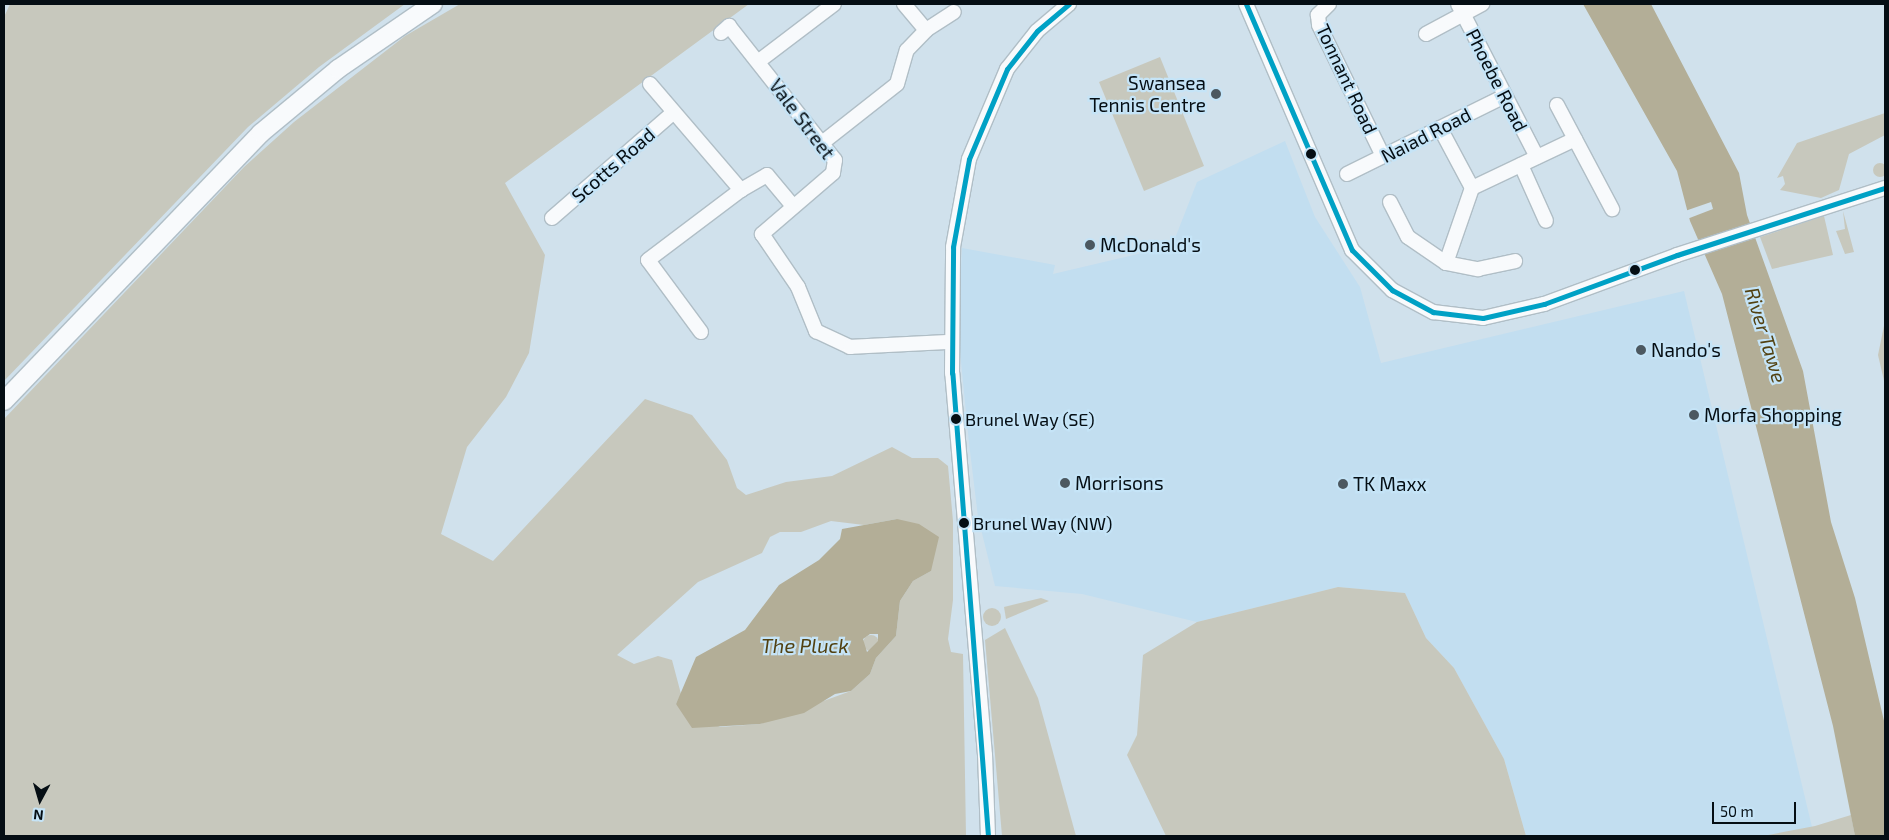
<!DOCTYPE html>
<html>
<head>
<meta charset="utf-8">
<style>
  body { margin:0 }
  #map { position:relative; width:1889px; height:840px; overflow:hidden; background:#d0e1ec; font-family:"Exo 2",sans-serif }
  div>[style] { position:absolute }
  .built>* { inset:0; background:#c2def0 }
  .green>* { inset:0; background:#c7c8bd }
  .round { border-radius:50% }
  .water>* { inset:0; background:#b3ae97 }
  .pier>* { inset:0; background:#d0e1ec }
  .roads { filter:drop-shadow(1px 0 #b0bec6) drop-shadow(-1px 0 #b0bec6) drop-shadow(0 1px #b0bec6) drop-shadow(0 -1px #b0bec6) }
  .minor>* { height:14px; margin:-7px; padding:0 7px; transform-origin:7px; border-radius:7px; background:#f8fafc }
  .major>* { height:18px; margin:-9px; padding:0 9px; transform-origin:9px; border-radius:9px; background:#f8fafc }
  .bus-1>* { height:5px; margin:-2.5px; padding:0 2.5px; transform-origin:2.5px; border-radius:2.5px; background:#00a1c5 }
  .dots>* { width:14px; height:14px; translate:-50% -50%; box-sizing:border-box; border:2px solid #c5e4f7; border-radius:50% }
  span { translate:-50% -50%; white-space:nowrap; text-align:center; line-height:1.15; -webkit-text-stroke:4.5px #c5e4f7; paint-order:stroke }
  .bus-label { font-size:18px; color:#050e14 }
  .left { translate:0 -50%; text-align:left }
  .street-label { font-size:19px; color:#050e14 }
  .poi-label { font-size:19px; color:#050e14 }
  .right { translate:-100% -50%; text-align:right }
  .water-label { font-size:20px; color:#524111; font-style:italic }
  .frame { position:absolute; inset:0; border:5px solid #050e14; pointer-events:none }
  .north { position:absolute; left:15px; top:775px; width:50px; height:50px; -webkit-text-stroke:4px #c5e4f7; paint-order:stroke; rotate:186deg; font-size:14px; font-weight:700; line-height:20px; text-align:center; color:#050e14 }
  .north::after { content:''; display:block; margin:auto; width:18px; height:22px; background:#050e14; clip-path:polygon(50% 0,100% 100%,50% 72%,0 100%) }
  .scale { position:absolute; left:1712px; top:802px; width:84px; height:22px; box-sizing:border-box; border:2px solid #050e14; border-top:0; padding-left:6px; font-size:15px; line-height:18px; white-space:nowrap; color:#050e14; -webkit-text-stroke:4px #c5e4f7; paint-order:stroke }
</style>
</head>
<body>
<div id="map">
  <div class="built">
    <div style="clip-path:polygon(1285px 141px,1315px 217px,1360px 287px,1381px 363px,1684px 291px,1812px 827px,1772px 836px,1526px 836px,1504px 759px,1454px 668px,1426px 638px,1405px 593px,1338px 587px,1197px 622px,1082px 594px,995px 586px,978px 517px,969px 443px,958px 331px,962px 248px,1055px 265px,1053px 274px,1172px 246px,1197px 182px)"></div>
  </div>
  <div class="green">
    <div style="clip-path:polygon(10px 4px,405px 4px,319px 67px,248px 127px,4px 381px,4px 17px)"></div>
    <div style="clip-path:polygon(evenodd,460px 4px,749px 4px,505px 183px,545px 255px,529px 353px,506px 397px,467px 447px,441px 534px,493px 561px,645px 399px,692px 415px,727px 460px,737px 488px,746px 495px,786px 482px,832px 476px,892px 447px,912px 458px,938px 458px,948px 466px,953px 521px,953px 600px,948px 639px,951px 652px,963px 654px,966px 836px,4px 836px,4px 419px,244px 167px,294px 122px,405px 36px,460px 4px,897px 519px,931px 571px,913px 581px,900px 601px,896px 636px,876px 658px,870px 674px,851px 691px,760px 724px,720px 727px,676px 704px,681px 694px,672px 660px,658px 656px,634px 664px,617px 655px,698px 582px,762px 553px,770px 537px,780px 532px,801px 532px,831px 521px,864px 525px,897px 519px)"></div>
    <div style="clip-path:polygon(1160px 57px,1204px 166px,1144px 191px,1099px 82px)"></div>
    <div style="clip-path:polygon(1885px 113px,1885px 135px,1849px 154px,1839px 190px,1821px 198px,1780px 190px,1785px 184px,1783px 176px,1777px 178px,1797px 143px)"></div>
    <div class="round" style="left:1873px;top:163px;width:14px;height:14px"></div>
    <div style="clip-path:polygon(1843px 211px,1854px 252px,1845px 254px,1836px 231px,1845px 229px)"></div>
    <div style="clip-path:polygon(1824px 216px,1833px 255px,1772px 269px,1760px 237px)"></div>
    <div style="clip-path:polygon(1885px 321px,1885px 385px,1878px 355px)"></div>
    <div style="clip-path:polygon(1338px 587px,1405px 593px,1426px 638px,1454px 668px,1504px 759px,1526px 836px,1166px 836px,1127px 755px,1137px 735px,1143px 655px,1197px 622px)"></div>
    <div style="clip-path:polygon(1041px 598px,1049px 601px,1006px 619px,1004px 607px)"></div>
    <div class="round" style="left:983px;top:608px;width:18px;height:18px"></div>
    <div style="clip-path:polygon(1005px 628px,1038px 698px,1076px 836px,1002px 836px,985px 640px)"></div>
    <div class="round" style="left:863px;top:635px;width:16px;height:16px"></div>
    <div style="clip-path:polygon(1851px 815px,1855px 836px,1763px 836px,1815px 826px)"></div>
  </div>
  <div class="water">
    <div style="clip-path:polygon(1583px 4px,1651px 4px,1739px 173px,1747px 215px,1803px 371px,1831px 522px,1855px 598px,1885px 725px,1885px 836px,1855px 836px,1833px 726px,1722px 294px,1690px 221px,1677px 171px)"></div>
    <div style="clip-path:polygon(evenodd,897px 519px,919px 524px,939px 537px,931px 571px,913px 581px,900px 601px,896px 636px,876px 658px,870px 674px,851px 691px,835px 694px,804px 713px,760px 724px,692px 728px,676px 704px,696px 657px,745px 630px,779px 585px,819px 560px,840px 539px,842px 529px,897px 519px,870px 634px,878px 634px,878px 641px,867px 652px,863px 639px,870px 634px)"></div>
  </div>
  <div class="pier">
    <div style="clip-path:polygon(1711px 202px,1713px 209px,1687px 219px,1685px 211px)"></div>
  </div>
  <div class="roads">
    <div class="minor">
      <div style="left:904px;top:4px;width:34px;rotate:50deg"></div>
      <div style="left:926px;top:30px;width:33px;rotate:-33deg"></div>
      <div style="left:1246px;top:4px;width:268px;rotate:66.7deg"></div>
      <div style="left:1352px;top:250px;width:57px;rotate:45deg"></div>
      <div style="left:1392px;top:290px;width:47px;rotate:28.2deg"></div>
      <div style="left:1433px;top:312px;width:50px;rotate:6.8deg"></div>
      <div style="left:1483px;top:318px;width:63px;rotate:-12.9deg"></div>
      <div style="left:1544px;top:304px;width:142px;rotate:-20.2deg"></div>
      <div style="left:1677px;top:255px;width:219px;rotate:-17.9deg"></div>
      <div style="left:1329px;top:4px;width:16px;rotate:135deg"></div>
      <div style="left:1318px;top:15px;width:10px;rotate:84deg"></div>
      <div style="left:1319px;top:25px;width:146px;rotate:64deg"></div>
      <div style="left:1458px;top:4px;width:172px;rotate:62.7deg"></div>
      <div style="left:721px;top:33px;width:11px;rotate:-41deg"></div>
      <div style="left:729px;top:26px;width:171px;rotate:51.7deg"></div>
      <div style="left:835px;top:160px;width:13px;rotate:99deg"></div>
      <div style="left:833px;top:173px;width:94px;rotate:139.3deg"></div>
      <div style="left:762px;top:234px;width:64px;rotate:55.8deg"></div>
      <div style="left:798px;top:287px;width:48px;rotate:67.8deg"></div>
      <div style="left:816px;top:331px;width:38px;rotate:25deg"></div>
      <div style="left:850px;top:347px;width:100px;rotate:-2.9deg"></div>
      <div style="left:1426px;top:34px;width:64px;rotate:-28.2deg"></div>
      <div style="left:759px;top:61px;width:94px;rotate:-37.2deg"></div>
      <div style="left:650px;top:84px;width:140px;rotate:49.4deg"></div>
      <div style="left:741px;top:190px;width:30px;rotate:-30deg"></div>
      <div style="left:767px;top:175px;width:39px;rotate:50deg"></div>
      <div style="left:1557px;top:105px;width:118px;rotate:62.1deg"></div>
      <div style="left:1440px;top:128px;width:68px;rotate:61.9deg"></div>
      <div style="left:822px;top:143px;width:95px;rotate:-38.2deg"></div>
      <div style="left:897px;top:84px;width:35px;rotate:-74deg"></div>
      <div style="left:907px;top:50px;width:28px;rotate:-46deg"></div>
      <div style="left:1521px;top:165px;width:61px;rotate:65.9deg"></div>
      <div style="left:1347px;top:174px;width:176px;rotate:-26.3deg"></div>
      <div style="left:1472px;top:188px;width:114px;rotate:-25.4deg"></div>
      <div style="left:1390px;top:202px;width:39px;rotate:63deg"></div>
      <div style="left:1408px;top:237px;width:46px;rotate:34.4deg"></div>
      <div style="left:1446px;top:263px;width:33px;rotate:11deg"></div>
      <div style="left:1478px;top:269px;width:38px;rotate:-12deg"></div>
      <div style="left:552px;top:218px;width:160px;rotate:-41deg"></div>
      <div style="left:1446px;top:263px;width:79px;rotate:-70.9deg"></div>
      <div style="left:701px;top:332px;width:89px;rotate:-126.4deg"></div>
      <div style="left:648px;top:260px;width:116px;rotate:-37deg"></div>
      <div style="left:988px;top:836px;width:81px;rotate:-92.1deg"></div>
      <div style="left:985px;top:755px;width:383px;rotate:-94.9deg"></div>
      <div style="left:952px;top:373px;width:126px;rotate:-89.5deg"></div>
      <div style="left:953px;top:247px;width:89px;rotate:-79.7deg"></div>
      <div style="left:969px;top:159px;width:98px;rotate:-67.1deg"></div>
      <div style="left:1007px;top:69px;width:48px;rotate:-51.7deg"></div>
      <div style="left:1037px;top:31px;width:42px;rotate:-40.2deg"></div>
    </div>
    <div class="major">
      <div style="left:4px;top:401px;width:371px;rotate:-46.2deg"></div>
      <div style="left:261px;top:133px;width:100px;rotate:-39.7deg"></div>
      <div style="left:338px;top:69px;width:115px;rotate:-34.4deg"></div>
    </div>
  </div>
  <div class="bus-1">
    <div style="left:1246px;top:4px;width:268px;rotate:66.7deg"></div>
    <div style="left:1352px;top:250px;width:57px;rotate:45deg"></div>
    <div style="left:1392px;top:290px;width:47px;rotate:28.2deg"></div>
    <div style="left:1433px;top:312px;width:50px;rotate:6.8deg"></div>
    <div style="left:1483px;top:318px;width:63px;rotate:-12.9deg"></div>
    <div style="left:1544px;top:304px;width:142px;rotate:-20.2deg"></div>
    <div style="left:1677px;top:255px;width:219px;rotate:-17.9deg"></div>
    <div style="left:988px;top:836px;width:464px;rotate:-94.4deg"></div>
    <div style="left:952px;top:373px;width:126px;rotate:-89.5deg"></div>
    <div style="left:953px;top:247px;width:89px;rotate:-79.7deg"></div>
    <div style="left:969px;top:159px;width:98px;rotate:-67.1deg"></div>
    <div style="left:1007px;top:69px;width:48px;rotate:-51.7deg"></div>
    <div style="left:1037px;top:31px;width:42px;rotate:-40.2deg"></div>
  </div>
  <div class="dots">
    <div style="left:1216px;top:94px;background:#4c5860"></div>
    <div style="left:1311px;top:154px;background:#050e14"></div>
    <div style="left:1090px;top:245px;background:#4c5860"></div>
    <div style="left:1635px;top:270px;background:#050e14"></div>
    <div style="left:1641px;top:350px;background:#4c5860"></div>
    <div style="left:1694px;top:415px;background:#4c5860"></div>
    <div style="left:956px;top:419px;background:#050e14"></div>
    <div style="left:1065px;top:483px;background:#4c5860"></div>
    <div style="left:1343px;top:484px;background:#4c5860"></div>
    <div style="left:964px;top:523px;background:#050e14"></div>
  </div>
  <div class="bus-label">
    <span class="left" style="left:965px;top:419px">Brunel Way (SE)</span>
    <span class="left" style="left:973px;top:523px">Brunel Way (NW)</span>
  </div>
  <div class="street-label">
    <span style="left:1347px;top:79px;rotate:65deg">Tonnant Road</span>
    <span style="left:1497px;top:80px;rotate:63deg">Phoebe Road</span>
    <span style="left:802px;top:119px;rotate:53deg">Vale Street</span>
    <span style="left:1426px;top:135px;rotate:-27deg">Naiad Road</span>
    <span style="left:613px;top:165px;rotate:-41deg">Scotts Road</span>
  </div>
  <div class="poi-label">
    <span class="right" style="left:1206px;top:94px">Swansea<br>Tennis Centre</span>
    <span class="left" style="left:1100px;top:245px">McDonald's</span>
    <span class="left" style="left:1651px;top:350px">Nando's</span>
    <span class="left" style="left:1704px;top:415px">Morfa Shopping</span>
    <span class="left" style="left:1075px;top:483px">Morrisons</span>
    <span class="left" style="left:1353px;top:484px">TK Maxx</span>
  </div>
  <div class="water-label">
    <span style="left:1766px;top:335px;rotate:73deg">River Tawe</span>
    <span style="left:805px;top:645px">The Pluck</span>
  </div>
  <div class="frame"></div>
  <div class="north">N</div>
  <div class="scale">50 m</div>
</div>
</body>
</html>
